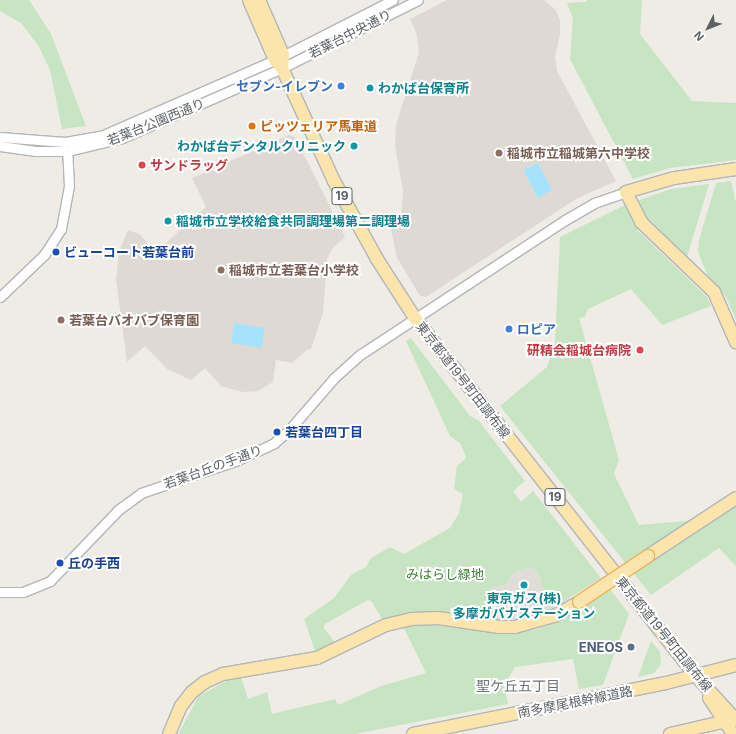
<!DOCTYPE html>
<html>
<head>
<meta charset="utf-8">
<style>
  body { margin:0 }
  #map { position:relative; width:736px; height:734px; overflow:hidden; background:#efebe5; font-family:Inter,"Noto Sans JP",sans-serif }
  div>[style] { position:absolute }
  .industrial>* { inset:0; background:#e0ddd9 }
  .education>* { inset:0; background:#dedad3 }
  .green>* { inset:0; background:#c7e5c2 }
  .water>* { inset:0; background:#a7e2fc }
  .roads { filter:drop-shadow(1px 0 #b2b6b9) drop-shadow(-1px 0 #b2b6b9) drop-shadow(0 1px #b2b6b9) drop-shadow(0 -1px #b2b6b9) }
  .minor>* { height:9px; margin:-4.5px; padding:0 4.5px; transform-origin:4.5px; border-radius:4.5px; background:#fff }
  .major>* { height:12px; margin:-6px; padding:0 6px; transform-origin:6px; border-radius:6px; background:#fce5ac }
  .bridges { filter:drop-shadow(1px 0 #edb35f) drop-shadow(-1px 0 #edb35f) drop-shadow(0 1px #edb35f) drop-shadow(0 -1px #edb35f) }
  .major-bridge>* { height:12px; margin:-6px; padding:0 6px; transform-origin:6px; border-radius:6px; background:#fce5ac }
  .dots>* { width:11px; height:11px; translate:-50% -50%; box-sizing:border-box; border:2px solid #fff; border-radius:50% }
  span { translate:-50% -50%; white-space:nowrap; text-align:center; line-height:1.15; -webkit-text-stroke:4px #fff; paint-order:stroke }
  .shield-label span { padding:1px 3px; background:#fff; border:1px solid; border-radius:3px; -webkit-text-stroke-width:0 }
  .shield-label { font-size:12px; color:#5d6165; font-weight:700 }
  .street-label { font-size:13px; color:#5d6165 }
  .shop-label { font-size:13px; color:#366cbe; font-weight:700 }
  .right { translate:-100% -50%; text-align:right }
  .left { translate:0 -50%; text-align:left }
  .culture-label { font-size:13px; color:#0d838f; font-weight:700 }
  .food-label { font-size:13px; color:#c56008; font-weight:700 }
  .education-label { font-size:13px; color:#785e54; font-weight:700 }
  .health-label { font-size:13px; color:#be3a42; font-weight:700 }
  .transit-label { font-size:13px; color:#164399; font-weight:700 }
  .park-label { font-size:13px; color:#3d8137 }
  .service-label { font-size:13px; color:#4e5e75; font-weight:700 }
  .neighbourhood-label { font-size:14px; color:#6e7377 }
  .north { position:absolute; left:688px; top:8px; width:40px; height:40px; -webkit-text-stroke:3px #fff; paint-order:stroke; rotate:228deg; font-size:11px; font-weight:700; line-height:16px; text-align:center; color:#5d6165 }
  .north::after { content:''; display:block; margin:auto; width:14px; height:18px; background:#5d6165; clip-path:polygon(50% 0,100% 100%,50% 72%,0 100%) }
</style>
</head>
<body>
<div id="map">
  <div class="industrial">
    <div style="clip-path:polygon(532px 567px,541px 581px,541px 584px,555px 601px,555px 607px,532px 617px,498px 621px,489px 587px,505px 585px,514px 572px)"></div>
  </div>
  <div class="education">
    <div style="clip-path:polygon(447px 0,544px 0,555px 9px,560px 20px,560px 35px,555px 56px,557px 71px,616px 181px,576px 199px,426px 297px,420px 296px,397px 258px,391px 229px,401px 217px,403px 191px,395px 145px,396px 125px,419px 52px,416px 32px,410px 19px)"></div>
    <div style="clip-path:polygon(289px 135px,295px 137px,345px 237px,332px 249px,327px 259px,323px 313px,311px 349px,307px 350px,292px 363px,276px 360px,273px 382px,258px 391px,242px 392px,221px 386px,205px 368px,191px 380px,167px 369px,145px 346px,127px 362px,116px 280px,119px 252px,128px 230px,139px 234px,156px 252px,206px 207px,192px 178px)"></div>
  </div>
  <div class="green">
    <div style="clip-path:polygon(0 0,29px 0,51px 34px,86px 126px,62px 129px,50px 70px,38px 45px,21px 23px,0 11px)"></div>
    <div style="clip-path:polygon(587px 0,642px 0,640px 34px,692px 101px,736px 103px,736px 160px,670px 168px,633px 179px,570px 59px,573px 19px,567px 3px,586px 2px)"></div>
    <div style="clip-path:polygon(731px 181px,736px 203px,736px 319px,726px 297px,707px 274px,698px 252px,699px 240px,716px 183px)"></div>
    <div style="clip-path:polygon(709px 184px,687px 257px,648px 218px,637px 230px,707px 297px,711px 306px,662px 325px,631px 289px,588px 309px,585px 317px,579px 318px,619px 460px,614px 474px,639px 525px,719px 518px,736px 504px,736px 566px,719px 548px,651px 595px,500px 406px,547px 367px,555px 343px,560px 237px,625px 205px,671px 189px)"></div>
    <div style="clip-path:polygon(411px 338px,470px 416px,479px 421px,525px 481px,513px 491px,521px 502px,533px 491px,601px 578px,555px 607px,554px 601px,540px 584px,541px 580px,532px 567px,514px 572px,505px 585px,490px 587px,498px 621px,413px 612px,383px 621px,372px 602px,368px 600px,325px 624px,324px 628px,336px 644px,316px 654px,304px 619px,334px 598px,351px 575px,366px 567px,371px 558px,390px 547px,404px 554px,450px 528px,459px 513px,463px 494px,454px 489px,457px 466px,466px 458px,461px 444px,450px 436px,406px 341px)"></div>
    <div style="clip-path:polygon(610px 589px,629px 614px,603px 685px,579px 689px,573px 659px,515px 667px,504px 685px,508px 704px,355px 734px,178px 734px,199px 696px,230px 679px,241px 677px,248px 699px,267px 692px,272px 714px,335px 699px,338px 705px,381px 686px,426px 673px,403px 626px,436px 624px,498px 632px,535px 630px,558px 621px)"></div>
    <div style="clip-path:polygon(651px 641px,660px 652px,661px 664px,654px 673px,638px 677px)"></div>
  </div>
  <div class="water">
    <div style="clip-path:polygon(538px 163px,552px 190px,538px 198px,523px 170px)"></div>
    <div style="clip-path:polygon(234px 323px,265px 328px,262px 348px,231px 343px)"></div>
  </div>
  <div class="roads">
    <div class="minor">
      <div style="left:0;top:137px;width:65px;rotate:4.4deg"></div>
      <div style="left:65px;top:142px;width:39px;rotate:-10deg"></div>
      <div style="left:103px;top:135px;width:188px;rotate:-23.6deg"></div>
      <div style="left:275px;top:60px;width:132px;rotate:-27deg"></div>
      <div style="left:0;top:146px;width:36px;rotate:8deg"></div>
      <div style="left:36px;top:151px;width:31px"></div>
      <div style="left:67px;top:151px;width:57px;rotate:-13.3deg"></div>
      <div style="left:122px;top:138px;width:175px;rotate:-23.6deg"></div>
      <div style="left:282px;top:68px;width:152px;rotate:-26.6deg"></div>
      <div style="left:0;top:297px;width:61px;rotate:-43.7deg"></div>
      <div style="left:44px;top:255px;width:31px;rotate:-57deg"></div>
      <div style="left:61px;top:229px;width:44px;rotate:-79.5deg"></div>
      <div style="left:69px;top:186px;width:35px;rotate:-93deg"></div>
      <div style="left:0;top:592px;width:23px"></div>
      <div style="left:23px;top:592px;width:29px;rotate:-22deg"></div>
      <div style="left:50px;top:581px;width:98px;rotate:-46.2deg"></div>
      <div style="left:118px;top:510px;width:29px;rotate:-36deg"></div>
      <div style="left:141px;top:493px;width:102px;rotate:-18.8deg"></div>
      <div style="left:238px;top:460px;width:40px;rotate:-25deg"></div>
      <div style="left:274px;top:443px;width:20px;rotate:-41deg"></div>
      <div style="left:289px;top:430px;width:69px;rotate:-49.1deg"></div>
      <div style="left:334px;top:378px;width:36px;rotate:-42deg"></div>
      <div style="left:361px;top:354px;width:244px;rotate:-33.3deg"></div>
      <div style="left:565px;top:220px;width:34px;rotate:-30deg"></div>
      <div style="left:594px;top:203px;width:34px;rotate:-19deg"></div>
    </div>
    <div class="major">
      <div style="left:249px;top:0;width:65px;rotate:66.6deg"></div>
      <div style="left:275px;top:60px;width:11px;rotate:49deg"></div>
      <div style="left:259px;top:0;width:60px;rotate:66.4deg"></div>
      <div style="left:283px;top:55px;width:13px;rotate:94deg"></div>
      <div style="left:282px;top:68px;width:124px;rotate:65.3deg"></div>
      <div style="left:334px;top:181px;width:89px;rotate:61.1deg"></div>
      <div style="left:377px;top:259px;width:70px;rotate:57.2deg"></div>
      <div style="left:415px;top:318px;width:454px;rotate:51.9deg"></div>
      <div style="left:695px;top:675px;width:61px;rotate:47.7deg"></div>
      <div style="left:736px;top:169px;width:63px;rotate:171.7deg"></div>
      <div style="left:674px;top:178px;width:50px;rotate:163.7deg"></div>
      <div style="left:626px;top:192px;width:34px;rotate:63deg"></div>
      <div style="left:641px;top:222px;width:101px;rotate:43.8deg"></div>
      <div style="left:714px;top:292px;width:55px;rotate:66.3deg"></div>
      <div style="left:648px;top:556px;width:105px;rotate:-33.4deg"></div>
      <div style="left:709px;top:698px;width:43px;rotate:56.3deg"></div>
      <div style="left:169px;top:734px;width:30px;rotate:-67deg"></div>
      <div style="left:181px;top:706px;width:18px;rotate:-52deg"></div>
      <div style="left:192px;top:692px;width:16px;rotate:-38deg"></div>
      <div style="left:205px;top:682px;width:20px;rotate:-24deg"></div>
      <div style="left:223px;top:674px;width:95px;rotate:-9.7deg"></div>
      <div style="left:317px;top:658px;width:76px;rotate:-25.6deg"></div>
      <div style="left:386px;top:625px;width:26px;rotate:-13deg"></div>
      <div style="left:411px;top:619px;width:27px;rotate:-2deg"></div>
      <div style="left:438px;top:618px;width:62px;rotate:8.4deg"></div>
      <div style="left:499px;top:627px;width:16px"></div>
      <div style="left:515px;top:627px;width:41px;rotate:-15.8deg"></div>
      <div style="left:554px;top:616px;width:29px;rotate:-29deg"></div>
      <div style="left:413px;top:734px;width:258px;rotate:-11.4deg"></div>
      <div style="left:666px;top:683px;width:72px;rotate:-14.4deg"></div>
      <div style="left:670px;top:734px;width:63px;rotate:-12.9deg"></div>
    </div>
  </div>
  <div class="bridges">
    <div class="major-bridge">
      <div style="left:579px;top:602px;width:83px;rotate:-33.7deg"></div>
    </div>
  </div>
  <div class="dots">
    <div style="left:341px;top:86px;background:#3f7fe0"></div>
    <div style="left:370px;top:88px;background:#0f9aa8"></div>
    <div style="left:252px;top:126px;background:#e8710a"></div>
    <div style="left:354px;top:146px;background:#0f9aa8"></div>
    <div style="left:499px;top:153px;background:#8d6e63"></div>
    <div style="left:142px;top:165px;background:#e0444e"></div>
    <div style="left:168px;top:221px;background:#0f9aa8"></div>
    <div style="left:56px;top:252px;background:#1a4fb4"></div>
    <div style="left:221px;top:270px;background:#8d6e63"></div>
    <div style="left:61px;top:320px;background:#8d6e63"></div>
    <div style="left:509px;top:329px;background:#3f7fe0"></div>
    <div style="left:640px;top:350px;background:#e0444e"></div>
    <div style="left:277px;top:432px;background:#1a4fb4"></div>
    <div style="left:60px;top:563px;background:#1a4fb4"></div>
    <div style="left:524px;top:585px;background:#0f9aa8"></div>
    <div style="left:631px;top:647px;background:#5c6f8a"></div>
  </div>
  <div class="shield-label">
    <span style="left:342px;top:196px">19</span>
    <span style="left:555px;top:497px">19</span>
  </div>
  <div class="street-label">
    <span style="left:350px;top:34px;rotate:-27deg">若葉台中央通り</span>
    <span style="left:156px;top:122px;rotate:-22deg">若葉台公園西通り</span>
    <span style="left:463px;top:380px;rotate:52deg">東京都道19号町田調布線</span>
    <span style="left:213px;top:467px;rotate:-20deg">若葉台丘の手通り</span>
    <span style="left:664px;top:634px;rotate:51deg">東京都道19号町田調布線</span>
    <span style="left:575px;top:702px;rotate:-11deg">南多摩尾根幹線道路</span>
  </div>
  <div class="shop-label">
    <span class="right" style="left:333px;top:86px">セブン-イレブン</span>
    <span class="left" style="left:517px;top:329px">ロピア</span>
  </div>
  <div class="culture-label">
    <span class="left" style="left:378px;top:88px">わかば台保育所</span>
    <span class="right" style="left:346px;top:146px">わかば台デンタルクリニック</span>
    <span class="left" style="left:176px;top:221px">稲城市立学校給食共同調理場第二調理場</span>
    <span style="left:524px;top:606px">東京ガス(株)<br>多摩ガバナステーション</span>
  </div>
  <div class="food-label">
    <span class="left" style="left:260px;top:126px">ピッツェリア馬車道</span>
  </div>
  <div class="education-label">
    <span class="left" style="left:507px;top:153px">稲城市立稲城第六中学校</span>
    <span class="left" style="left:229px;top:270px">稲城市立若葉台小学校</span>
    <span class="left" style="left:69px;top:320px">若葉台バオバブ保育園</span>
  </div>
  <div class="health-label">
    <span class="left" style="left:150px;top:165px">サンドラッグ</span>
    <span class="right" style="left:631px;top:350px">研精会稲城台病院</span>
  </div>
  <div class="transit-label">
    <span class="left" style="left:64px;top:252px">ビューコート若葉台前</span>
    <span class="left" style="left:285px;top:432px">若葉台四丁目</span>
    <span class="left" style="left:68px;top:563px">丘の手西</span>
  </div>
  <div class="park-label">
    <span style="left:445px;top:574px">みはらし緑地</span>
  </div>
  <div class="service-label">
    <span class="right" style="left:623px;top:647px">ENEOS</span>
  </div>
  <div class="neighbourhood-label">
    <span style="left:518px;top:686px">聖ケ丘五丁目</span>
  </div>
  <div class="north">N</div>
</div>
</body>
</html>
